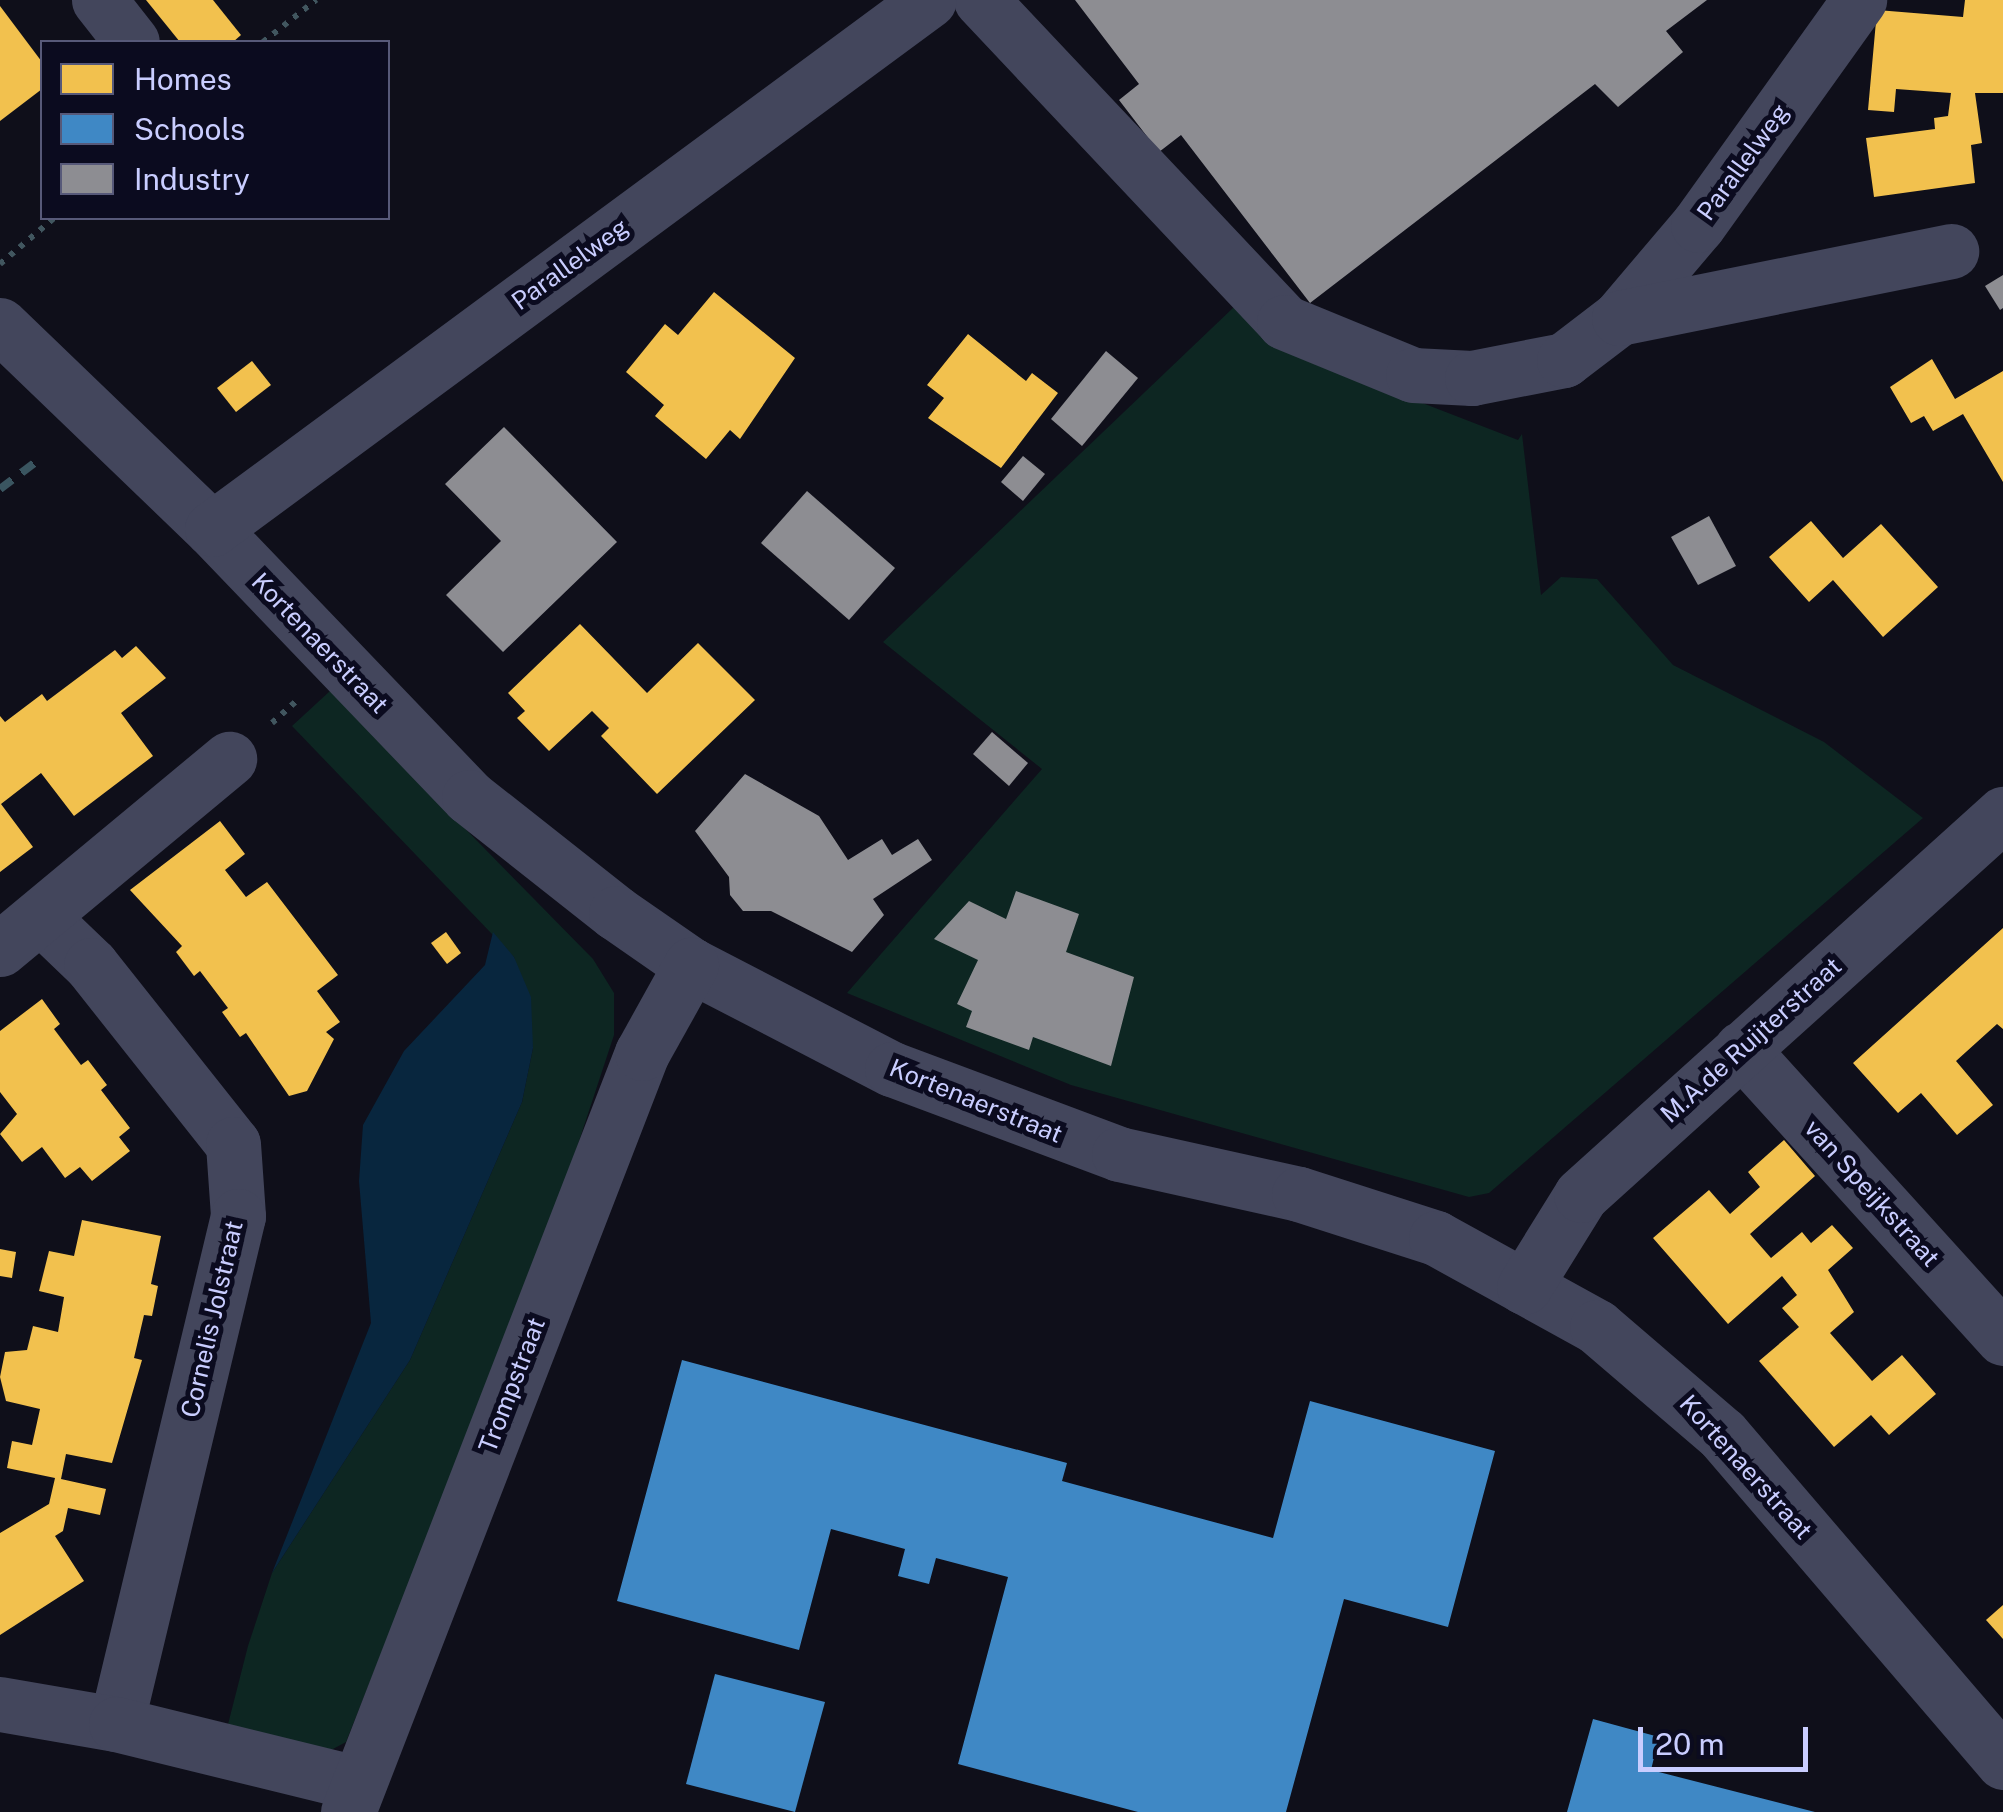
<!DOCTYPE html>
<html>
<head>
<meta charset="utf-8">
<style>
  body { margin:0 }
  #map { position:relative; width:2003px; height:1812px; overflow:hidden; background:#0f0f1a; font-family:"Public Sans",sans-serif }
  div>[style] { position:absolute }
  .green>* { inset:0; background:#0d2622 }
  .water>* { inset:0; background:#08263e }
  .homes>* { inset:0; background:#f2c14e }
  .schools>* { inset:0; background:#3f88c5 }
  .industry>* { inset:0; background:#8d8d92 }
  .path>* { height:6px; margin-top:-3px; transform-origin:0; background:repeating-linear-gradient(90deg,#41565f 0 5px,transparent 0 13px) }
  .minor>* { height:55px; margin:-27.5px; padding:0 27.5px; transform-origin:27.5px; border-radius:27.5px; background:#43465c }
  .rail>* { height:8px; margin-top:-4px; transform-origin:0; background:repeating-linear-gradient(90deg,#3a5560 0 15px,transparent 0 27px) }
  span { translate:-50% -50%; white-space:nowrap; text-align:center; line-height:1.15; -webkit-text-stroke:10px #0b0b1f; paint-order:stroke }
  .street-label { font-size:25px; color:#c9cdff }
  .legend { position:absolute; left:40px; top:40px; width:350px; height:180px; box-sizing:border-box; background:#0b0b1f; border:2px solid #575979; margin:0; padding:12px 18px; list-style:none; font-size:30px; color:#c9cdff }
  .legend li { display:flex; align-items:center; gap:20px; height:50px }
  .legend b { width:50px; border:2px solid #575979 }
  .scale { position:absolute; left:1638px; top:1727px; width:170px; height:45px; box-sizing:border-box; border:5px solid #c9cdff; border-top:0; padding-left:12px; font-size:30px; line-height:35px; white-space:nowrap; color:#c9cdff; -webkit-text-stroke:8px #0b0b1f; paint-order:stroke }
</style>
</head>
<body>
<div id="map">
  <div class="green">
    <div style="clip-path:polygon(1234px 307px,1319px 363px,1518px 440px,1522px 434px,1541px 595px,1561px 577px,1597px 579px,1673px 665px,1824px 742px,1923px 818px,1489px 1193px,1469px 1197px,1071px 1085px,847px 993px,1042px 769px,883px 642px)"></div>
    <div style="clip-path:polygon(330px 691px,593px 959px,614px 993px,614px 1035px,550px 1229px,346px 1742px,331px 1750px,224px 1740px,248px 1646px,272px 1573px,410px 1360px,522px 1102px,533px 1048px,514px 957px,292px 726px)"></div>
  </div>
  <div class="water">
    <div style="clip-path:polygon(493px 932px,514px 957px,531px 997px,533px 1048px,522px 1102px,410px 1360px,272px 1573px,371px 1323px,359px 1181px,363px 1125px,404px 1051px,485px 965px)"></div>
  </div>
  <div class="homes">
    <div style="clip-path:polygon(146px 0,213px 0,241px 35px,233px 42px,180px 42px)"></div>
    <div style="clip-path:polygon(1965px 0,2003px 0,2003px 93px,1975px 93px,1982px 143px,1971px 145px,1975px 183px,1874px 197px,1866px 138px,1935px 129px,1934px 118px,1948px 116px,1951px 93px,1896px 89px,1894px 112px,1868px 110px,1877px 10px,1963px 17px)"></div>
    <div style="clip-path:polygon(0 6px,42px 62px,42px 89px,0 121px)"></div>
    <div style="clip-path:polygon(714px 292px,795px 358px,740px 439px,730px 430px,706px 459px,655px 416px,664px 405px,626px 372px,665px 324px,678px 335px)"></div>
    <div style="clip-path:polygon(968px 334px,1026px 381px,1032px 373px,1058px 393px,1001px 468px,928px 418px,944px 398px,927px 385px)"></div>
    <div style="clip-path:polygon(1932px 359px,1955px 399px,2003px 371px,2003px 482px,1963px 414px,1933px 431px,1924px 416px,1911px 423px,1890px 387px)"></div>
    <div style="clip-path:polygon(252px 361px,271px 385px,236px 412px,217px 388px)"></div>
    <div style="clip-path:polygon(1811px 521px,1843px 558px,1881px 524px,1938px 587px,1883px 637px,1833px 580px,1809px 602px,1769px 557px)"></div>
    <div style="clip-path:polygon(580px 624px,647px 693px,698px 643px,755px 700px,657px 794px,601px 736px,609px 728px,592px 711px,549px 751px,517px 718px,525px 711px,508px 693px)"></div>
    <div style="clip-path:polygon(136px 646px,166px 678px,121px 713px,153px 756px,74px 816px,41px 773px,1px 804px,33px 847px,0 872px,0 716px,5px 722px,42px 694px,47px 701px,115px 650px,122px 658px)"></div>
    <div style="clip-path:polygon(220px 821px,245px 854px,225px 870px,246px 897px,267px 882px,338px 975px,317px 991px,340px 1022px,326px 1032px,334px 1039px,307px 1091px,289px 1096px,246px 1033px,240px 1037px,222px 1012px,228px 1008px,200px 971px,194px 976px,176px 952px,182px 946px,130px 890px)"></div>
    <div style="clip-path:polygon(2003px 928px,2003px 1029px,1997px 1024px,1956px 1061px,1993px 1105px,1957px 1135px,1921px 1093px,1898px 1113px,1853px 1063px)"></div>
    <div style="clip-path:polygon(446px 932px,461px 953px,447px 964px,431px 943px)"></div>
    <div style="clip-path:polygon(42px 999px,60px 1024px,54px 1029px,81px 1065px,88px 1060px,107px 1085px,101px 1090px,130px 1128px,119px 1137px,130px 1151px,92px 1181px,80px 1167px,65px 1178px,42px 1147px,22px 1162px,0 1134px,17px 1114px,0 1092px,0 1031px)"></div>
    <div style="clip-path:polygon(1784px 1140px,1815px 1176px,1750px 1234px,1771px 1258px,1802px 1232px,1811px 1243px,1832px 1225px,1853px 1248px,1828px 1270px,1854px 1312px,1830px 1333px,1872px 1381px,1902px 1355px,1936px 1394px,1889px 1435px,1871px 1415px,1834px 1447px,1759px 1361px,1799px 1327px,1782px 1308px,1797px 1295px,1782px 1276px,1728px 1324px,1653px 1238px,1709px 1190px,1730px 1214px,1760px 1187px,1748px 1172px)"></div>
    <div style="clip-path:polygon(82px 1220px,161px 1236px,151px 1284px,158px 1286px,152px 1316px,144px 1315px,134px 1358px,142px 1360px,112px 1463px,66px 1454px,61px 1479px,106px 1489px,100px 1515px,68px 1508px,63px 1531px,55px 1536px,84px 1581px,0 1635px,0 1533px,49px 1504px,55px 1478px,7px 1468px,12px 1441px,32px 1445px,40px 1409px,6px 1401px,0 1377px,5px 1352px,27px 1350px,33px 1326px,58px 1332px,64px 1297px,39px 1291px,49px 1251px,74px 1256px)"></div>
    <div style="clip-path:polygon(0 1249px,16px 1252px,12px 1278px,0 1276px)"></div>
    <div style="clip-path:polygon(2003px 1605px,2003px 1639px,1986px 1620px)"></div>
  </div>
  <div class="schools">
    <div style="clip-path:polygon(682px 1360px,1067px 1463px,1062px 1481px,1273px 1538px,1310px 1401px,1495px 1451px,1448px 1627px,1344px 1599px,1286px 1812px,1138px 1812px,958px 1764px,1008px 1577px,936px 1558px,929px 1584px,898px 1576px,905px 1549px,831px 1529px,799px 1650px,617px 1601px)"></div>
    <div style="clip-path:polygon(715px 1674px,825px 1702px,795px 1812px,686px 1784px)"></div>
    <div style="clip-path:polygon(1593px 1719px,1659px 1737px,1651px 1770px,1815px 1812px,1567px 1812px)"></div>
  </div>
  <div class="industry">
    <div style="clip-path:polygon(1075px 0,1707px 0,1666px 31px,1683px 52px,1618px 107px,1595px 84px,1310px 303px,1181px 135px,1159px 152px,1119px 100px,1139px 84px)"></div>
    <div style="clip-path:polygon(2003px 275px,2003px 308px,2000px 310px,1985px 286px)"></div>
    <div style="clip-path:polygon(1106px 351px,1138px 378px,1082px 446px,1051px 419px)"></div>
    <div style="clip-path:polygon(504px 427px,617px 542px,503px 652px,446px 595px,501px 541px,445px 484px)"></div>
    <div style="clip-path:polygon(1023px 456px,1045px 474px,1023px 501px,1001px 482px)"></div>
    <div style="clip-path:polygon(807px 491px,895px 568px,849px 620px,761px 543px)"></div>
    <div style="clip-path:polygon(1709px 516px,1736px 566px,1698px 585px,1671px 537px)"></div>
    <div style="clip-path:polygon(992px 732px,1028px 763px,1009px 786px,973px 754px)"></div>
    <div style="clip-path:polygon(745px 774px,819px 816px,848px 860px,882px 839px,892px 855px,918px 839px,932px 860px,873px 899px,884px 915px,852px 952px,771px 911px,743px 911px,730px 895px,729px 877px,695px 831px)"></div>
    <div style="clip-path:polygon(1016px 891px,1079px 914px,1066px 952px,1134px 977px,1111px 1066px,1033px 1037px,1029px 1050px,966px 1027px,972px 1011px,957px 1004px,978px 960px,934px 939px,969px 901px,1006px 919px)"></div>
  </div>
  <div class="path">
    <div style="left:263px;top:42px;width:68px;rotate:-38.4deg"></div>
    <div style="left:0;top:264px;width:71px;rotate:-40.4deg"></div>
    <div style="left:272px;top:723px;width:38px;rotate:-42deg"></div>
  </div>
  <div class="minor">
    <div style="left:99px;top:0;width:53px;rotate:51.8deg"></div>
    <div style="left:981px;top:0;width:442px;rotate:46.7deg"></div>
    <div style="left:1284px;top:322px;width:139px;rotate:22.3deg"></div>
    <div style="left:1413px;top:375px;width:59px;rotate:2.9deg"></div>
    <div style="left:1472px;top:378px;width:94px;rotate:-11.1deg"></div>
    <div style="left:1564px;top:360px;width:69px;rotate:-37.4deg"></div>
    <div style="left:1619px;top:318px;width:122px;rotate:-49.7deg"></div>
    <div style="left:1698px;top:225px;width:277px;rotate:-54.4deg"></div>
    <div style="left:1619px;top:318px;width:339px;rotate:-11.4deg"></div>
    <div style="left:0;top:325px;width:294px;rotate:43.9deg"></div>
    <div style="left:212px;top:529px;width:371px;rotate:46.2deg"></div>
    <div style="left:469px;top:797px;width:187px;rotate:38.3deg"></div>
    <div style="left:616px;top:913px;width:91px;rotate:34.7deg"></div>
    <div style="left:691px;top:965px;width:226px;rotate:27.4deg"></div>
    <div style="left:892px;top:1069px;width:242px;rotate:20.5deg"></div>
    <div style="left:1119px;top:1154px;width:184px;rotate:12.5deg"></div>
    <div style="left:1299px;top:1194px;width:144px;rotate:17.8deg"></div>
    <div style="left:1436px;top:1238px;width:184px;rotate:28.9deg"></div>
    <div style="left:1597px;top:1327px;width:165px;rotate:40.6deg"></div>
    <div style="left:1722px;top:1434px;width:432px;rotate:49.4deg"></div>
    <div style="left:212px;top:529px;width:891px;rotate:-36.42deg"></div>
    <div style="left:41px;top:917px;width:69px;rotate:43.8deg"></div>
    <div style="left:91px;top:965px;width:228px;rotate:51.6deg"></div>
    <div style="left:233px;top:1144px;width:72px;rotate:86deg"></div>
    <div style="left:238px;top:1216px;width:522px;rotate:103.5deg"></div>
    <div style="left:0;top:949px;width:298px;rotate:-39.7deg"></div>
    <div style="left:1741px;top:1049px;width:390px;rotate:47.8deg"></div>
    <div style="left:1524px;top:1287px;width:108px;rotate:-58.2deg"></div>
    <div style="left:1581px;top:1195px;width:569px;rotate:-42.08deg"></div>
    <div style="left:0;top:1704px;width:118px;rotate:9.8deg"></div>
    <div style="left:116px;top:1724px;width:248px;rotate:13.8deg"></div>
    <div style="left:348px;top:1812px;width:814px;rotate:-68.83deg"></div>
    <div style="left:642px;top:1053px;width:101px;rotate:-60.9deg"></div>
  </div>
  <div class="rail">
    <div style="left:0;top:489px;width:46px;rotate:-37.1deg"></div>
  </div>
  <div class="street-label">
    <span style="left:1743px;top:162px;rotate:-54deg">Parallelweg</span>
    <span style="left:570px;top:264px;rotate:-36deg">Parallelweg</span>
    <span style="left:320px;top:643px;rotate:46deg">Kortenaerstraat</span>
    <span style="left:1751px;top:1040px;rotate:-42deg">M.A.de Ruijterstraat</span>
    <span style="left:976px;top:1101px;rotate:22deg">Kortenaerstraat</span>
    <span style="left:1872px;top:1193px;rotate:48deg">van Speijkstraat</span>
    <span style="left:212px;top:1319px;rotate:-77deg">Cornelis Jolstraat</span>
    <span style="left:512px;top:1385px;rotate:-69deg">Trompstraat</span>
    <span style="left:1746px;top:1467px;rotate:48deg">Kortenaerstraat</span>
  </div>
  <ul class="legend">
  <li><b style="height:28px;background:#f2c14e"></b>Homes</li>
  <li><b style="height:28px;background:#3f88c5"></b>Schools</li>
  <li><b style="height:28px;background:#8d8d92"></b>Industry</li>
  </ul>
  <div class="scale">20 m</div>
</div>
</body>
</html>
